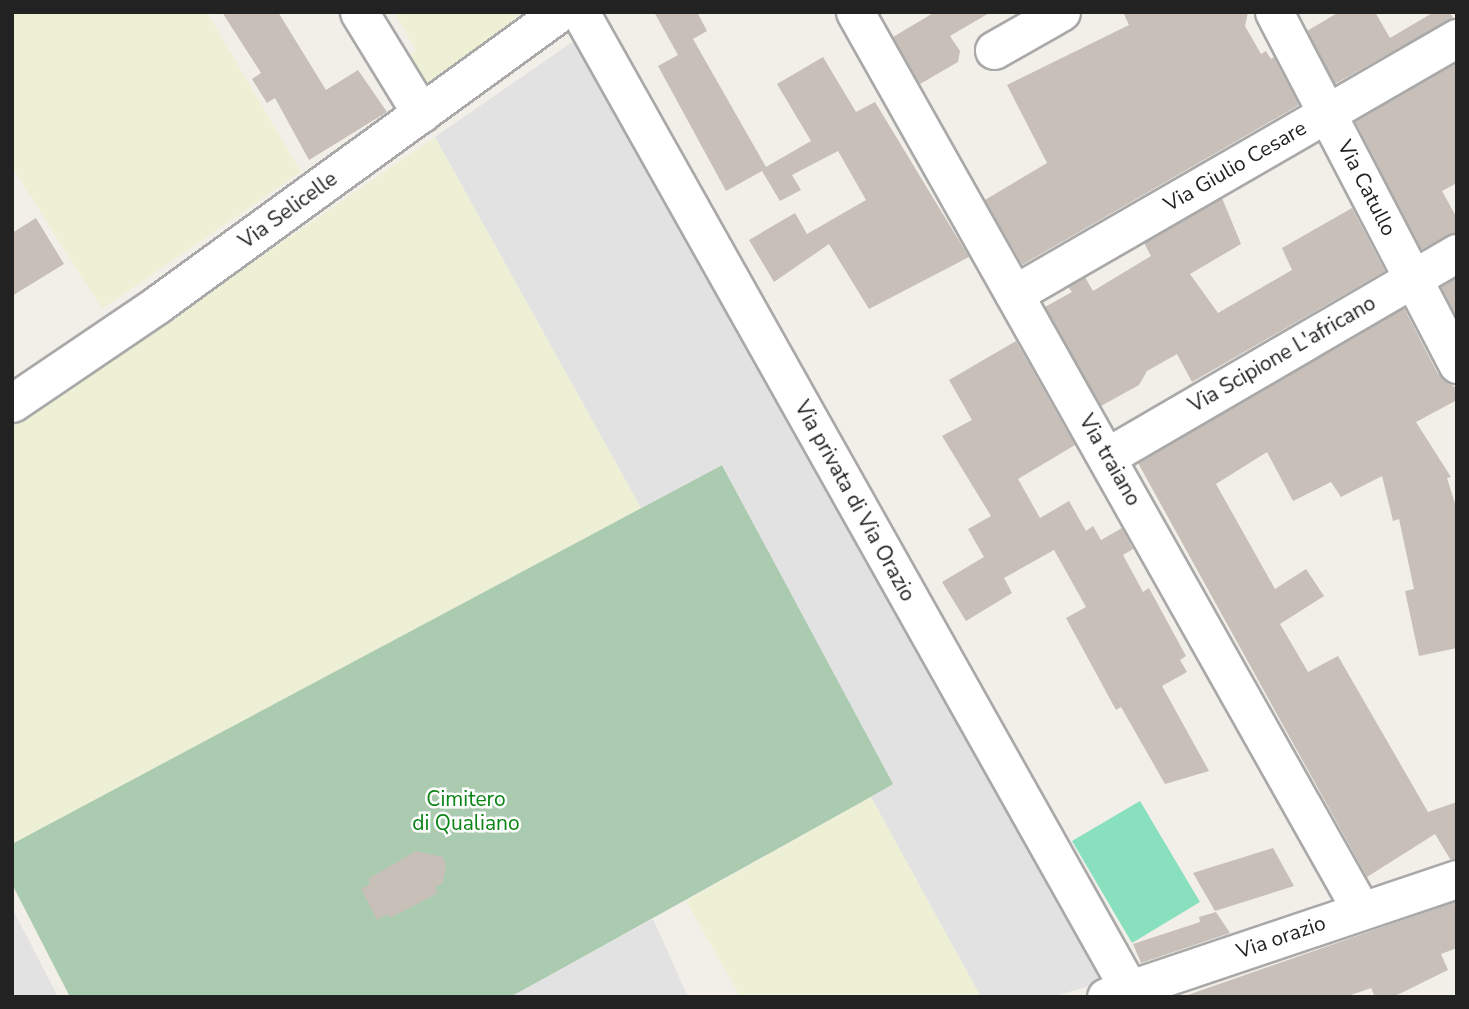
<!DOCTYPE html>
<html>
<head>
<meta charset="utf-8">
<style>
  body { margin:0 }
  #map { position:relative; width:1469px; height:1009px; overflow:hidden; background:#f2efe9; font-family:"Nunito Sans",sans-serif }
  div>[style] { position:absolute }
  .farmland>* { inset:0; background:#eef0d5 }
  .cemetery>* { inset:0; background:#aacbaf }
  .pitch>* { inset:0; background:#88e0be }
  .parking>* { inset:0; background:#e2e2e2 }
  .building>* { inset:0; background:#c7bfb8 }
  .roads { filter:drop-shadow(2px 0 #a9a9a9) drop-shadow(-2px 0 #a9a9a9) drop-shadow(0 2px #a9a9a9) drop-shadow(0 -2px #a9a9a9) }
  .minor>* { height:37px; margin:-18.5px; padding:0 18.5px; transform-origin:18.5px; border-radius:18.5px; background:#fff }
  span { translate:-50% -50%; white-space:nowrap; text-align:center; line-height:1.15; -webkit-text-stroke:5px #fff; paint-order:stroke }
  .street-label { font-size:21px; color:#222 }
  .park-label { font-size:21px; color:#0c8416 }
  .frame { position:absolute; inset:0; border:14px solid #222; pointer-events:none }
</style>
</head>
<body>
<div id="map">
  <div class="farmland">
    <div style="clip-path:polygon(12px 12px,207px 12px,301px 172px,102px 309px,12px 167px)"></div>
    <div style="clip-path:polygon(394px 12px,523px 12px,434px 84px,416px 89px,402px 62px,416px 50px)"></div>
    <div style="clip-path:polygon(435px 137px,641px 508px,12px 844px,12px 428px)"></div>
    <div style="clip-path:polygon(871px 797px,981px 997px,740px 996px,686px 901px)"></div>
  </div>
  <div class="cemetery">
    <div style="clip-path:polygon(722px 465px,894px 784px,511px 997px,70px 997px,12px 884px,12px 844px)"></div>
  </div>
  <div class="pitch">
    <div style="clip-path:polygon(1140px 801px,1200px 902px,1132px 943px,1072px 841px)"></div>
  </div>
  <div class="parking">
    <div style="clip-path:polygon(578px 38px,1109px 980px,1052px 997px,981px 997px,871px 797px,893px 784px,722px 465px,641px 508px,435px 137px)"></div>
    <div style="clip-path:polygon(12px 908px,58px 997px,12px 997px)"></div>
    <div style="clip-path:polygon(653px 919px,688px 997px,510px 997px)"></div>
  </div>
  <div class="building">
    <div style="clip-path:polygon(222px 12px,278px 12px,326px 90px,358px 70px,387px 112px,309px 160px,275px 98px,267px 103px,252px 79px,261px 73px)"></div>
    <div style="clip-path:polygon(654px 12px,697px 12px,707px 31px,693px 39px,766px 167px,811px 141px,777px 84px,823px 57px,856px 112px,875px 102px,969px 257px,869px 309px,829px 244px,774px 282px,749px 240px,795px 213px,807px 234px,866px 200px,838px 151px,792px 175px,801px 190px,780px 201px,762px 171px,726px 191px,658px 66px,678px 55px)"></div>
    <div style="clip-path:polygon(935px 12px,991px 12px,950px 36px,960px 51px,958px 62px,920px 84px,893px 37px)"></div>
    <div style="clip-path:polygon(1123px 12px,1248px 12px,1245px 26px,1261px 54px,1266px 51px,1271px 59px,1274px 57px,1299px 105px,1022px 265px,985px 200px,1047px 163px,1007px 85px,1129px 25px)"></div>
    <div style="clip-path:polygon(1339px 12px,1375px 12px,1390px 38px,1434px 12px,1450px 12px,1453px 18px,1335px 84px,1307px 31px)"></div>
    <div style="clip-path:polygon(1457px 62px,1457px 183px,1442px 191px,1457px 218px,1457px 232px,1421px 250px,1355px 121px)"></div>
    <div style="clip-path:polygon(1222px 198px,1241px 244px,1190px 274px,1218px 313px,1292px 270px,1282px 248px,1352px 208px,1385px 271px,1192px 382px,1177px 354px,1147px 371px,1139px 385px,1101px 406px,1045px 307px,1072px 292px,1068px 287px,1085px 277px,1093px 291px,1151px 256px,1144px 243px)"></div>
    <div style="clip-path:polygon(36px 218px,64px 264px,12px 296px,12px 233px)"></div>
    <div style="clip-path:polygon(1457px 277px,1457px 318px,1441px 287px)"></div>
    <div style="clip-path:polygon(1404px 308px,1438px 374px,1457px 389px,1457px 400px,1416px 422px,1451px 477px,1447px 478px,1457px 510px,1457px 648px,1419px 656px,1405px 591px,1414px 589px,1399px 519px,1393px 521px,1382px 476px,1341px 497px,1331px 482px,1293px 501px,1267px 452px,1216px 484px,1275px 589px,1306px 569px,1324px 596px,1280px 624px,1308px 672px,1338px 656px,1428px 812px,1457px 802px,1457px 859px,1450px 859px,1435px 834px,1367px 877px,1138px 463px)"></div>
    <div style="clip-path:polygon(1016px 341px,1075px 445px,1018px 479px,1040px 518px,1069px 501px,1086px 531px,1093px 526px,1101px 540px,1122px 528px,1133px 549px,1123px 555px,1143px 592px,1149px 588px,1186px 656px,1180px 660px,1187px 672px,1162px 686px,1209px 771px,1165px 784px,1121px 707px,1116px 710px,1066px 618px,1086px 607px,1054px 550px,1004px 578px,1012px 593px,966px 621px,942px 582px,984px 557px,968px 529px,991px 516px,942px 436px,972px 420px,949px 380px)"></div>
    <div style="clip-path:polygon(1273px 848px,1294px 886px,1215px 911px,1193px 873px)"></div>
    <div style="clip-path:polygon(416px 851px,443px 857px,446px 866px,443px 883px,435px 887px,438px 893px,390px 918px,388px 914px,377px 920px,361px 889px,370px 884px,368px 879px)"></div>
    <div style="clip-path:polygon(1457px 901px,1457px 948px,1441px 954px,1448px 970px,1393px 997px,1375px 997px,1371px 988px,1345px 997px,1182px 997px)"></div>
    <div style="clip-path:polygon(1216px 912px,1230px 933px,1141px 963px,1133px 944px,1200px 922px,1199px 917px)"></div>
  </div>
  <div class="roads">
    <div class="minor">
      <div style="left:359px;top:12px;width:119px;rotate:58.5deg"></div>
      <div style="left:580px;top:12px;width:1121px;rotate:60.67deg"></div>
      <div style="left:855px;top:12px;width:1031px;rotate:60.6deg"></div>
      <div style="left:1274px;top:12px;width:397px;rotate:62.5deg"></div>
      <div style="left:994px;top:50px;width:77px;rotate:-29.6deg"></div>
      <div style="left:1014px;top:294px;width:512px;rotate:-30.02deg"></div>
      <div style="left:12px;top:403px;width:176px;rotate:-34.1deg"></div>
      <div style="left:158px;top:304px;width:497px;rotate:-36deg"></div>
      <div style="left:1108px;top:456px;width:404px;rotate:-30.2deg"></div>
      <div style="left:1106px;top:997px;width:370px;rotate:-18.6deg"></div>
    </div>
  </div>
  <div class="street-label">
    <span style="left:1235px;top:166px;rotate:-30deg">Via Giulio Cesare</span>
    <span style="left:1367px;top:188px;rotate:63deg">Via Catullo</span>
    <span style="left:288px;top:210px;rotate:-36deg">Via Selicelle</span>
    <span style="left:1282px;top:354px;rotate:-30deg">Via Scipione L'africano</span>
    <span style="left:1110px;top:460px;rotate:60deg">Via traiano</span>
    <span style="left:855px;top:501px;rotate:61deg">Via privata di Via Orazio</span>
    <span style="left:1281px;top:937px;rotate:-19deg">Via orazio</span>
  </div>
  <div class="park-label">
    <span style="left:466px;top:811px">Cimitero<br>di Qualiano</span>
  </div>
  <div class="frame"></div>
</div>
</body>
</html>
